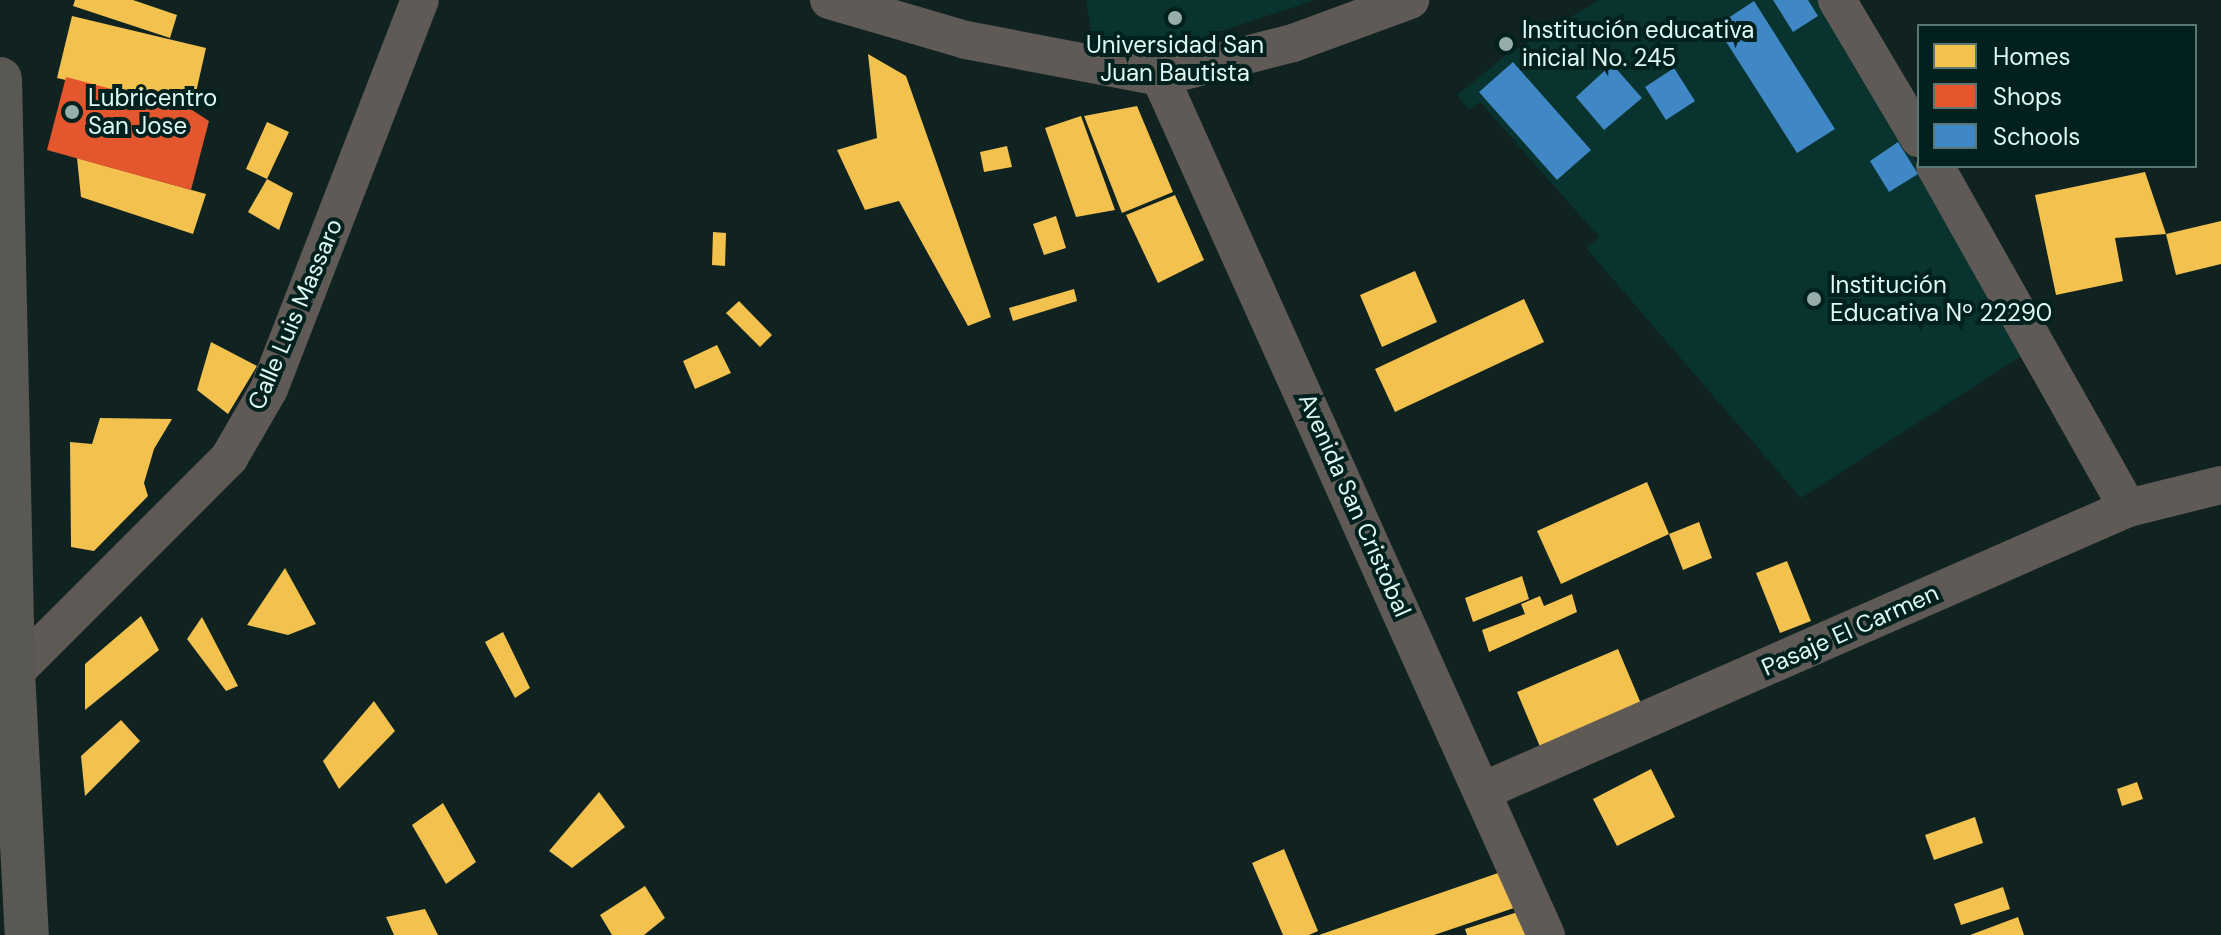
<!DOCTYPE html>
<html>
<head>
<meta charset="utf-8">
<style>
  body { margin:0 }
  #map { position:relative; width:2221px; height:935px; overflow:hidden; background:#102321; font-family:"DM Sans",sans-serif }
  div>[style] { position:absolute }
  .built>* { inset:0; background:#08332e }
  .homes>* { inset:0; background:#f2c14e }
  .shops>* { inset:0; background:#e4572e }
  .schools>* { inset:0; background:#3f88c5 }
  .minor>* { height:38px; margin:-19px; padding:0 19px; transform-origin:19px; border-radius:19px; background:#605a56 }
  .trunk>* { height:44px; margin:-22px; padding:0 22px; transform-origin:22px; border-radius:22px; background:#5a5852 }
  .dots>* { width:22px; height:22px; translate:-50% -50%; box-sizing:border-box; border:4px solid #00211e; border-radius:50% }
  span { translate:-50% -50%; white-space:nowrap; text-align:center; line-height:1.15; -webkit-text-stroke:8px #00211e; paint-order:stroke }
  .poi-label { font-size:24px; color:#e0f7f3 }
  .left { translate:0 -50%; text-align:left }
  .street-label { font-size:24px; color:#e0f7f3 }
  .legend { position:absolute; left:1917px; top:24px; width:280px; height:144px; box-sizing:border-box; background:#00211e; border:2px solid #5a7773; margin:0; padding:10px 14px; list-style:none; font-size:24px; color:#e0f7f3 }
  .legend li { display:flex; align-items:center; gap:16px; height:40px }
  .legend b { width:40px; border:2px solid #5a7773 }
</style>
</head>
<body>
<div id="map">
  <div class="built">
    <div style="clip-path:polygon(1086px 0,1315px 0,1188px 42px,1092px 36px)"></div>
    <div style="clip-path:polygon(1599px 0,1819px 0,2029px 351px,1801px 498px,1586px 248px,1599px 237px,1480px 102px,1469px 110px,1457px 95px,1505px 56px)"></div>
  </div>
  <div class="homes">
    <div style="clip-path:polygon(75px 0,133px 0,177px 15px,170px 38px,73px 6px)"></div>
    <div style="clip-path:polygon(72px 16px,206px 48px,192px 110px,57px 78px)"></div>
    <div style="clip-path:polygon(868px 54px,906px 76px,991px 317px,968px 326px,899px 201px,865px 210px,837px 150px,877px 138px)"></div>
    <div style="clip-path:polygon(1137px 106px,1173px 192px,1122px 213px,1084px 116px)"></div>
    <div style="clip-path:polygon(1081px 116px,1115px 210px,1076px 217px,1045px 128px)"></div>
    <div style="clip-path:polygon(267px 122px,289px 132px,267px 179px,246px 169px)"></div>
    <div style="clip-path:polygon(1007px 146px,1012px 167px,984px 172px,980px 152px)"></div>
    <div style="clip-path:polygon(77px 158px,206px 194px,193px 234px,81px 197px)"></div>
    <div style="clip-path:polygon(2145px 172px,2166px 234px,2221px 221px,2221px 264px,2176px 275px,2166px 234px,2115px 238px,2123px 281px,2056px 295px,2035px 195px)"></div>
    <div style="clip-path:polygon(267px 179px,293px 193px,279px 230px,248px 212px)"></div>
    <div style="clip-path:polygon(1175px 195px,1204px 260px,1158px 283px,1126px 215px)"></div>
    <div style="clip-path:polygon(1056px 216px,1066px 248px,1044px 255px,1033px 224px)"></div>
    <div style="clip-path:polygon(713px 232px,726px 233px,725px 266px,712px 265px)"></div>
    <div style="clip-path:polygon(1415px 271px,1437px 322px,1382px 347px,1360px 295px)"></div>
    <div style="clip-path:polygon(1074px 289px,1077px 301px,1013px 321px,1009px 308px)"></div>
    <div style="clip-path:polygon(1524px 299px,1544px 342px,1395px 412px,1375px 369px)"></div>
    <div style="clip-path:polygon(739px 301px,772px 335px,760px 347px,726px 313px)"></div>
    <div style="clip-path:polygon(211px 342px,257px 366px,228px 414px,197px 390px)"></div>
    <div style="clip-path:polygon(717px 345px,731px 373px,695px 389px,683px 361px)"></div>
    <div style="clip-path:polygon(100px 418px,172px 419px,154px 449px,144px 483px,148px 496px,94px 551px,71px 547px,70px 442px,92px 444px)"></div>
    <div style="clip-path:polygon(1647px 482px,1669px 534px,1561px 584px,1537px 531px)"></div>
    <div style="clip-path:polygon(1699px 522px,1712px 558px,1683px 570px,1669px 534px)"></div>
    <div style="clip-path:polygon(1787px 561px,1811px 621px,1780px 633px,1756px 573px)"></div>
    <div style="clip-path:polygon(285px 568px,316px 624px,288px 635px,247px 625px)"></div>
    <div style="clip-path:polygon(1522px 576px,1529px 599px,1473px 622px,1465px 598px)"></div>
    <div style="clip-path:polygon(1572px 594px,1577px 612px,1489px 652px,1482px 630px,1525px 614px,1521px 604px,1540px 596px,1544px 606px)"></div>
    <div style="clip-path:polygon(141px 616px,159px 650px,85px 710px,85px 664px)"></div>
    <div style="clip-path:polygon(202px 617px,238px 686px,226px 691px,187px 639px)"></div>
    <div style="clip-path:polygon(503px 632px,530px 688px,515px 698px,485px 642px)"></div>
    <div style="clip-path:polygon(1618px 649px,1642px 706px,1541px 749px,1517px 692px)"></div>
    <div style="clip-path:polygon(374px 701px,395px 731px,339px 789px,323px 761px)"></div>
    <div style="clip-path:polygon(121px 720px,140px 741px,85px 796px,81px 756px)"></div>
    <div style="clip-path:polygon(1651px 769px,1675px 817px,1617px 846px,1593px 799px)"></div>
    <div style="clip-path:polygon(2137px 782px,2143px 799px,2122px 806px,2117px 789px)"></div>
    <div style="clip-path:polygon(599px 792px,625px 827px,572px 868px,549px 851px)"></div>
    <div style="clip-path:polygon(443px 803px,476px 862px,446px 884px,412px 825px)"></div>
    <div style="clip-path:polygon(1975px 817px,1983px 843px,1934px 860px,1925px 835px)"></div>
    <div style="clip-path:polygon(1284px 849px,1318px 931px,1309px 935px,1283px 935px,1252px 863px)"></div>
    <div style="clip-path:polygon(1501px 872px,1514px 908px,1434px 935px,1319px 935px)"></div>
    <div style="clip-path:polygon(645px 886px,665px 918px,644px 935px,612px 935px,600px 915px)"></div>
    <div style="clip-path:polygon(2003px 887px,2010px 909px,1961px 925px,1954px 904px)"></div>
    <div style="clip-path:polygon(425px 909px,438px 935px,394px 935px,386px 917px)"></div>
    <div style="clip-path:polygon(1524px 910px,1532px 935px,1467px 935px,1465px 929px)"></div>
    <div style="clip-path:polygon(2018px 917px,2024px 935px,1970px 935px)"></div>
  </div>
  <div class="shops">
    <div style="clip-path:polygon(66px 77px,192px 110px,209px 121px,191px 190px,47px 150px)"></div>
  </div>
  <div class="schools">
    <div style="clip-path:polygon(1773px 0,1808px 0,1818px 16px,1793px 32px)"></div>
    <div style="clip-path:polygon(1754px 1px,1835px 129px,1797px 153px,1716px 26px)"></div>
    <div style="clip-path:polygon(1513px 62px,1591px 150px,1557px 180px,1479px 92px)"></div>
    <div style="clip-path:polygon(1612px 64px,1642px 98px,1604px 130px,1576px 97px)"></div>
    <div style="clip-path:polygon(1674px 68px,1695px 101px,1666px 120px,1645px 87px)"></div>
    <div style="clip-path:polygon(1898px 142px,1918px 174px,1889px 192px,1870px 161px)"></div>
  </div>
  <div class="minor">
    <div style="left:829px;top:0;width:143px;rotate:16.3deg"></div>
    <div style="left:966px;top:40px;width:197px;rotate:10.8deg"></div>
    <div style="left:1160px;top:77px;width:137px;rotate:-14.3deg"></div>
    <div style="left:1293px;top:43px;width:125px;rotate:-20.2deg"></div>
    <div style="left:1837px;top:0;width:161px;rotate:59.3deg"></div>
    <div style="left:1160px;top:77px;width:941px;rotate:65.78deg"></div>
    <div style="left:1935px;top:166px;width:393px;rotate:60.6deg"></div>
    <div style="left:0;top:687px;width:324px;rotate:-45deg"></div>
    <div style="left:229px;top:458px;width:80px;rotate:-59.9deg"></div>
    <div style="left:269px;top:389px;width:417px;rotate:-68.8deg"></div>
    <div style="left:1485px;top:790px;width:702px;rotate:-23.68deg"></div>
    <div style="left:2128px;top:508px;width:96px;rotate:-13.9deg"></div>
  </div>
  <div class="trunk">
    <div style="left:0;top:79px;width:593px;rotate:88.74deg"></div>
    <div style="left:13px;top:672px;width:263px;rotate:87deg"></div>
  </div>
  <div class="dots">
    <div style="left:1175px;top:18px;background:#97adaa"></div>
    <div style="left:1506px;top:44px;background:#97adaa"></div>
    <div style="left:72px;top:112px;background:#97adaa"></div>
    <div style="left:1814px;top:299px;background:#97adaa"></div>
  </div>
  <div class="poi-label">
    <span class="left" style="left:1522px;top:44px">Institución educativa<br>inicial No. 245</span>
    <span style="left:1175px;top:59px">Universidad San<br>Juan Bautista</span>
    <span class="left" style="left:88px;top:112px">Lubricentro<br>San Jose</span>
    <span class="left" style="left:1830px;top:299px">Institución<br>Educativa Nº 22290</span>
  </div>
  <div class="street-label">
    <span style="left:295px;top:314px;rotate:-67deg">Calle Luis Massaro</span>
    <span style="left:1355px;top:505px;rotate:66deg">Avenida San Cristobal</span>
    <span style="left:1850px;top:630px;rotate:-24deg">Pasaje El Carmen</span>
  </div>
  <ul class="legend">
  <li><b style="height:22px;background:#f2c14e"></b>Homes</li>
  <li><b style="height:22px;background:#e4572e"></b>Shops</li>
  <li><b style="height:22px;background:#3f88c5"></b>Schools</li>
  </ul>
</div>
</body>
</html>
